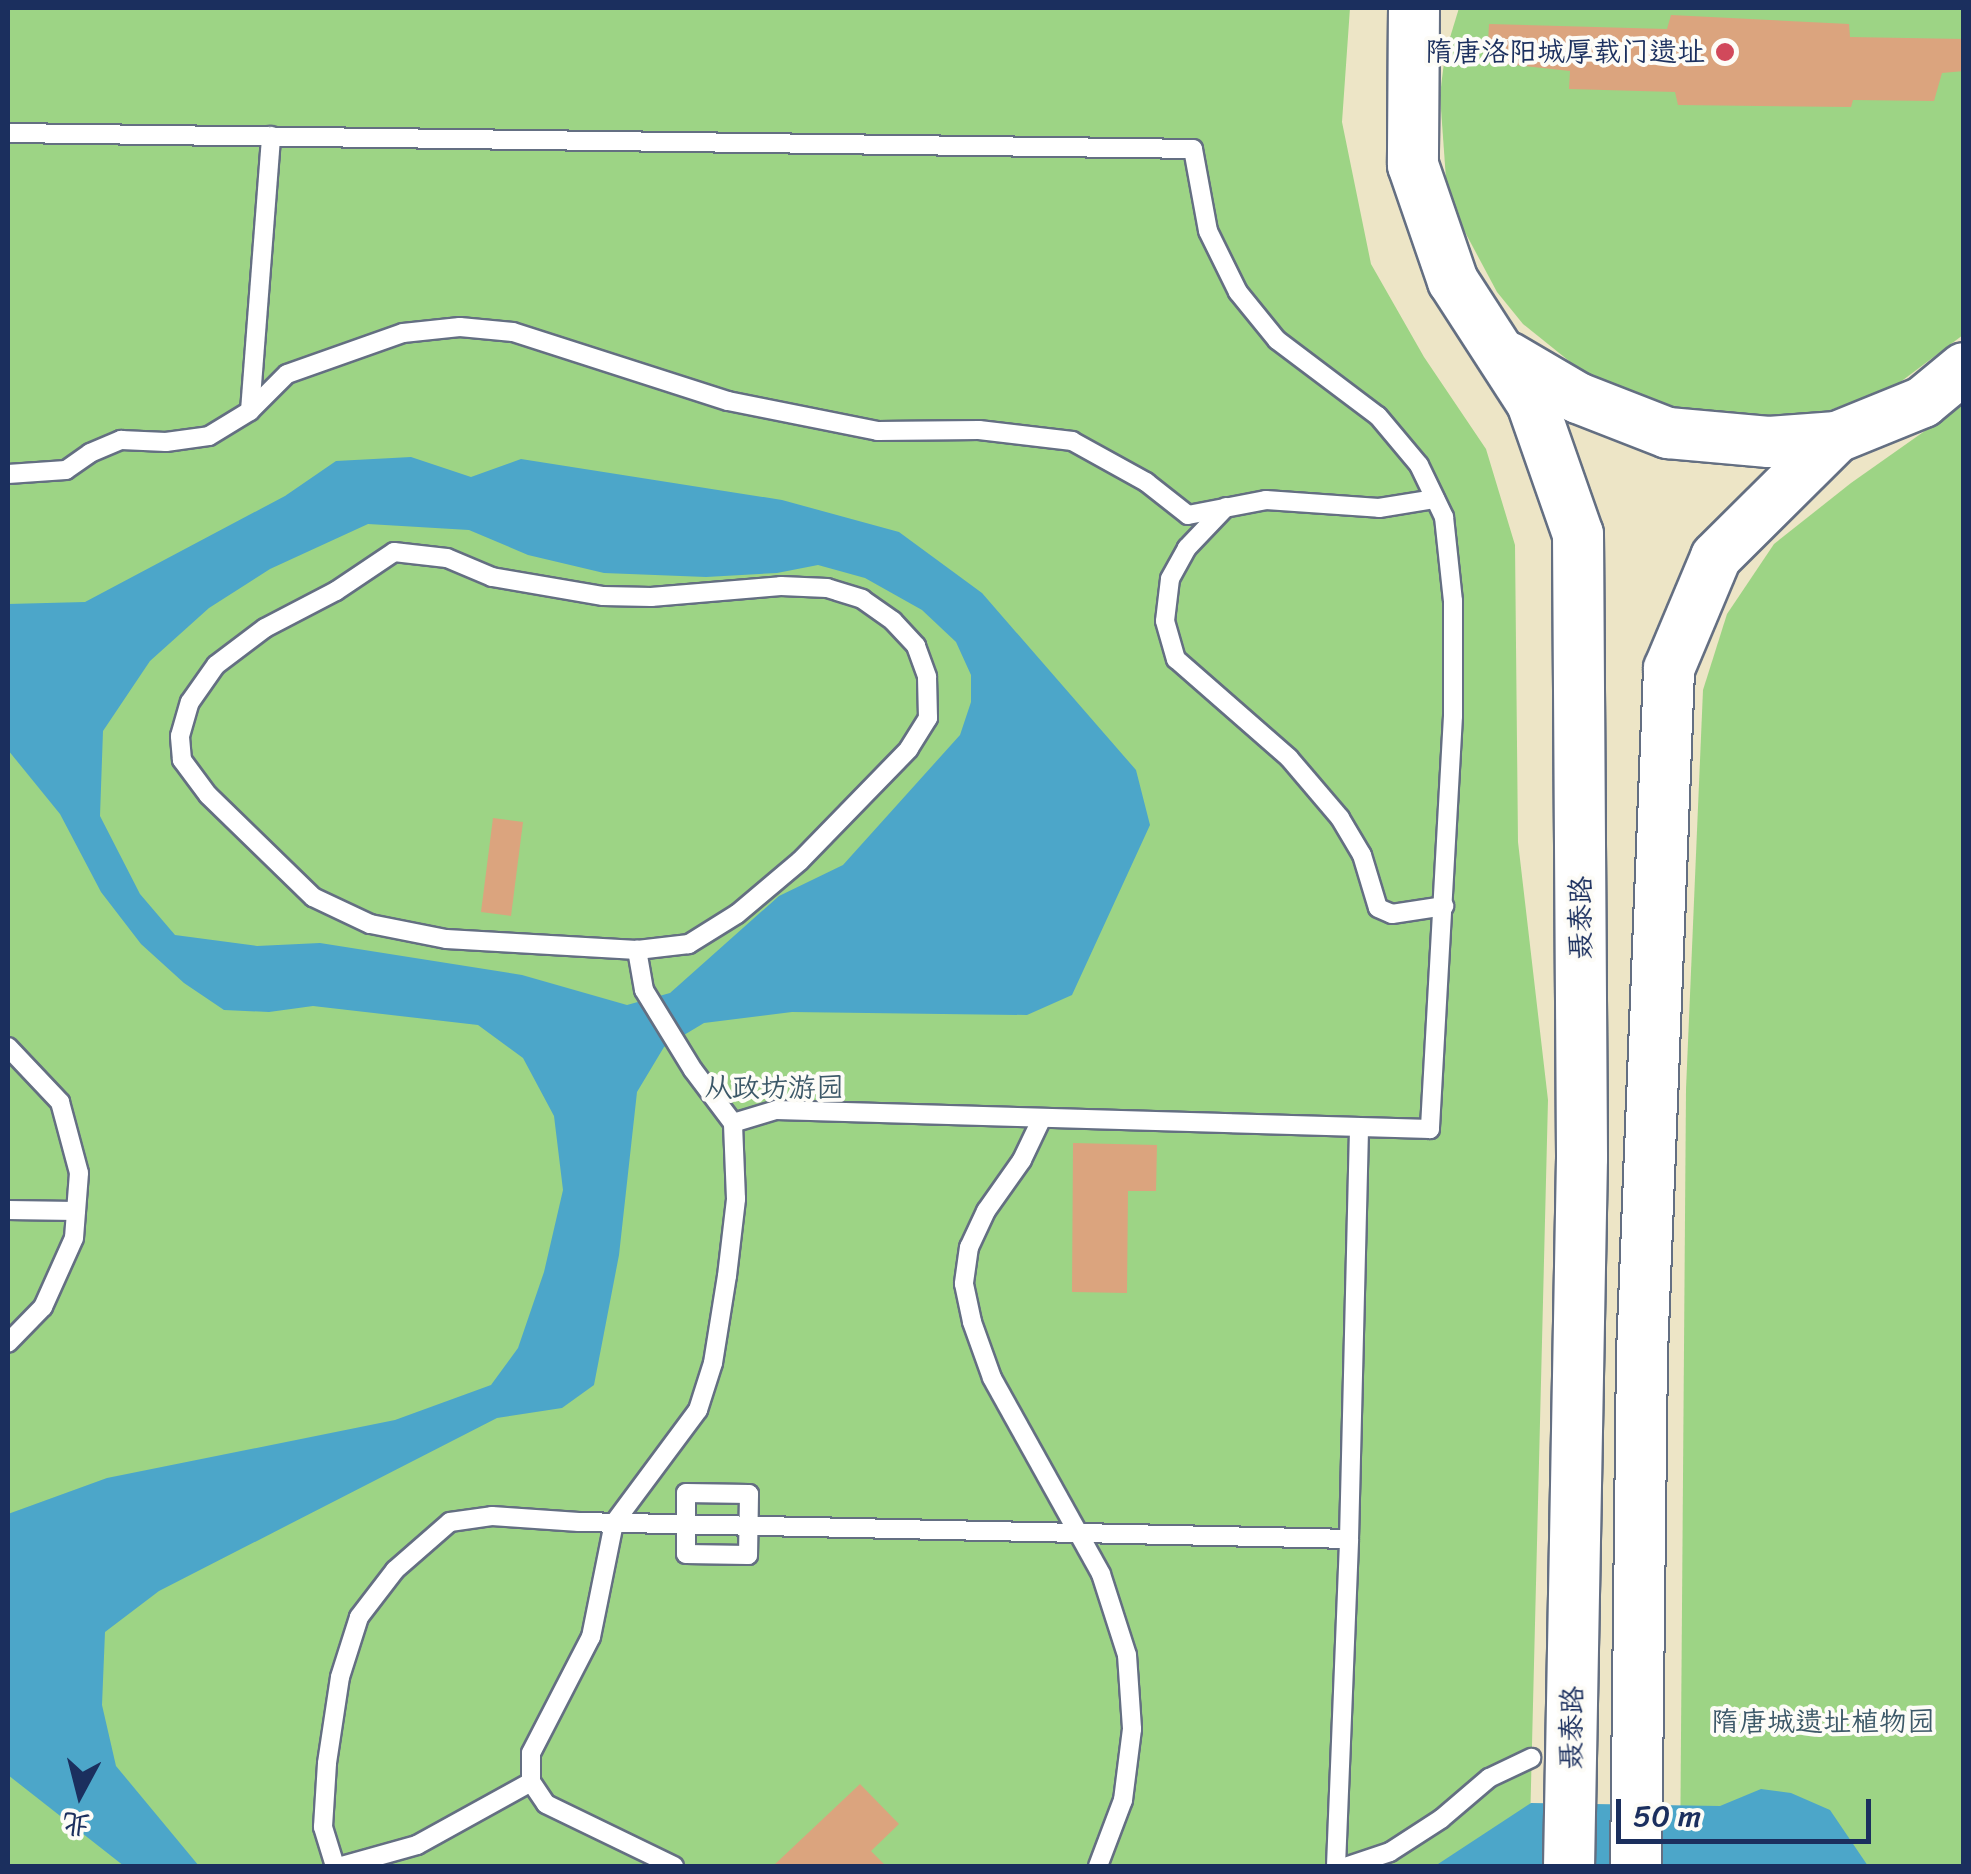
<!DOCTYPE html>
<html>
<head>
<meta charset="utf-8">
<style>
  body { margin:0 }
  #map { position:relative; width:1971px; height:1874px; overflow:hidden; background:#ede5c6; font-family:Sriracha,"LXGW WenKai TC",sans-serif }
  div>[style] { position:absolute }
  .green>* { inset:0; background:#9dd485 }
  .water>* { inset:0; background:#4ca6c9 }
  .building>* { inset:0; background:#dba47e }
  .roads { filter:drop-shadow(2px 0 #646f82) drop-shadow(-2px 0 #646f82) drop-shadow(0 2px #646f82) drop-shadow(0 -2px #646f82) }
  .lane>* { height:18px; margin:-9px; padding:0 9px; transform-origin:9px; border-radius:9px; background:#fff }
  .secondary>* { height:50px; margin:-25px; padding:0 25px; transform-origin:25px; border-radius:25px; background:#fff }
  .dots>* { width:28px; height:28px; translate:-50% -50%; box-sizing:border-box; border:5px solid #fdfcf7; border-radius:50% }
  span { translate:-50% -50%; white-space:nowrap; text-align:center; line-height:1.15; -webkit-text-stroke:8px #fdfcf7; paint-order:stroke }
  .poi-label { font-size:28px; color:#1b2f5e }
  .right { translate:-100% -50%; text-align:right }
  .street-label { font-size:28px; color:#1b2f5e }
  .park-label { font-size:28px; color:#3c5868 }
  .frame { position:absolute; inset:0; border:10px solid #1b2f5e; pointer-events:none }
  .north { position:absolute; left:30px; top:1744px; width:100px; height:100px; -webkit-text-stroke:8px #fdfcf7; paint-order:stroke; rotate:187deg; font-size:28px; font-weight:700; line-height:40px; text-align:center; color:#1b2f5e }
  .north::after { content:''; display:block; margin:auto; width:35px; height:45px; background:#1b2f5e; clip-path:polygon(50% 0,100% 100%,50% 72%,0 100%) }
  .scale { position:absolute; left:1616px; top:1799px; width:255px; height:45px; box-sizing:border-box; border:5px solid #1b2f5e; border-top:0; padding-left:12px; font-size:30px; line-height:35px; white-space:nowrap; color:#1b2f5e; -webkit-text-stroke:8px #fdfcf7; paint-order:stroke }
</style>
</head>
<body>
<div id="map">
  <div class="green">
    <div style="clip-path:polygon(8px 8px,1350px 8px,1342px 122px,1371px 264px,1424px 357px,1486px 449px,1515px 545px,1518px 842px,1548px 1100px,1529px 1866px,8px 1866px)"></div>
    <div style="clip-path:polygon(1459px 8px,1963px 8px,1963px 335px,1895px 386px,1822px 413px,1784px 420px,1666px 410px,1589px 377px,1523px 324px,1497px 292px,1458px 219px,1446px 179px,1440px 95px,1445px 54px)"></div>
    <div style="clip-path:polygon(1963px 404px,1963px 1866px,1680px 1866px,1686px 1089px,1703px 690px,1727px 614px,1774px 544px,1851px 483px)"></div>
  </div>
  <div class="water">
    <div style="clip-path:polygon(evenodd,411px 457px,471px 477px,521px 459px,782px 500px,899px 532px,982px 593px,1136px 770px,1150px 825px,1072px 995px,1027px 1015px,792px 1012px,704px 1023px,664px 1047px,637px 1092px,619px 1255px,594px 1385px,562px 1408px,497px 1418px,159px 1591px,105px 1632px,102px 1705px,116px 1766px,199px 1866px,124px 1866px,8px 1775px,8px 1514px,107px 1478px,395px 1420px,491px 1385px,518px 1348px,544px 1272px,563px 1190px,554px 1116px,523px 1058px,478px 1025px,313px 1006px,269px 1012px,224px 1010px,184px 983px,141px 944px,101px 892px,60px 814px,8px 750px,8px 604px,85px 602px,285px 496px,336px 461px,411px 457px,368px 524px,469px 530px,528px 555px,604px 573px,706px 577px,777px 573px,818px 565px,865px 578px,922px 610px,956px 642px,971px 675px,971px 702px,960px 735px,843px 865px,779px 896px,670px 993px,627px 1005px,522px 975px,320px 943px,257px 946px,175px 935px,140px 894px,100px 816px,103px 731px,150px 661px,209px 608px,270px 569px,368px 524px)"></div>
    <div style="clip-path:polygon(1761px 1789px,1791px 1793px,1830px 1810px,1868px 1866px,1435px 1866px,1531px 1803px,1720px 1806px)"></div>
  </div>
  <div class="building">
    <div style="clip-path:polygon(1671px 15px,1849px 24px,1850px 37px,1964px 39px,1964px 71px,1942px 73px,1934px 101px,1853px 100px,1851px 107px,1678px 105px,1675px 92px,1569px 89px,1570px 71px,1487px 62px,1489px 24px,1667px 29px)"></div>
    <div style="clip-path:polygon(493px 818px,523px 822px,511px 916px,481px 912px)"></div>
    <div style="clip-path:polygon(1073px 1143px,1157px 1145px,1156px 1191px,1128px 1191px,1127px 1293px,1072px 1292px)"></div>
    <div style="clip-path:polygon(860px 1784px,899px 1824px,871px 1851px,886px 1866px,773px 1866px)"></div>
  </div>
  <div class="roads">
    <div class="lane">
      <div style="left:8px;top:133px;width:1185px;rotate:0.77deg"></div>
      <div style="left:1193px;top:149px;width:83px;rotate:79.6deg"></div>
      <div style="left:1208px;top:231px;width:68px;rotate:63.8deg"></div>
      <div style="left:1238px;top:292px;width:62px;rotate:50.9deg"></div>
      <div style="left:1277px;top:340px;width:126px;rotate:37deg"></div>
      <div style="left:1378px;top:416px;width:64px;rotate:50.1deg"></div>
      <div style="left:1419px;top:465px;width:58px;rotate:64.3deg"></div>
      <div style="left:1444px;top:517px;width:84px;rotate:83.9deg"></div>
      <div style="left:1453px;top:601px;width:115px;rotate:90deg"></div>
      <div style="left:1453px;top:716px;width:414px;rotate:93.2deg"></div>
      <div style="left:1430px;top:1129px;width:654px;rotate:-178.34deg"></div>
      <div style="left:776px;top:1110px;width:45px;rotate:163.2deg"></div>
      <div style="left:733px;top:1123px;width:66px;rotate:-127deg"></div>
      <div style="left:693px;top:1070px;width:94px;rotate:-121.5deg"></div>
      <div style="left:644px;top:990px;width:41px;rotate:-99.9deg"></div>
      <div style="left:637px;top:950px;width:191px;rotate:-176.7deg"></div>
      <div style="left:446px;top:939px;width:77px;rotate:-168.8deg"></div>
      <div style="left:370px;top:924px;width:63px;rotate:-154.7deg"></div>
      <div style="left:313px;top:897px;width:146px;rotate:-135.8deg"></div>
      <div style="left:208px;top:795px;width:44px;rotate:-126.6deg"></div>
      <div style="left:182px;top:760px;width:24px;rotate:-95deg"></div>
      <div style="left:180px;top:736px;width:35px;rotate:-74deg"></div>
      <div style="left:190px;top:702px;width:45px;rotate:-54.9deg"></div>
      <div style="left:216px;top:665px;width:61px;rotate:-37.1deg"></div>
      <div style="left:265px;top:628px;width:80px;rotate:-27.5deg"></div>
      <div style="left:336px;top:591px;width:70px;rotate:-33.9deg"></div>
      <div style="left:394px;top:552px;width:53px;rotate:6.5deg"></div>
      <div style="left:447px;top:558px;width:49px;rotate:22.9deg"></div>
      <div style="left:492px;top:577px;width:113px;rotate:9.7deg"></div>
      <div style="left:603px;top:596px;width:48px;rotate:1.2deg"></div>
      <div style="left:651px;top:597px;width:130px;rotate:-4.8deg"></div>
      <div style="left:781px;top:586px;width:46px;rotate:2.5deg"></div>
      <div style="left:827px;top:588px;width:37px;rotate:17deg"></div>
      <div style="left:862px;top:599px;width:38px;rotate:35deg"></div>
      <div style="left:893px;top:621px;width:34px;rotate:47deg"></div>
      <div style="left:916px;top:646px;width:33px;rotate:70deg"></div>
      <div style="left:927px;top:677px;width:41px;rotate:88.6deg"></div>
      <div style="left:928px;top:718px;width:36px;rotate:122deg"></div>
      <div style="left:909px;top:749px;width:156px;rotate:134.2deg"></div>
      <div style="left:800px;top:861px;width:82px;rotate:139.9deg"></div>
      <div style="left:737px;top:914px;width:57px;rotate:148deg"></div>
      <div style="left:689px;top:944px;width:52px;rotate:173.4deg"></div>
      <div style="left:250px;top:411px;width:276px;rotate:-85.6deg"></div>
      <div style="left:8px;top:474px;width:58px;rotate:-3.9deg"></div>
      <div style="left:66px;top:470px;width:29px;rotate:-35deg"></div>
      <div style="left:90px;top:453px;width:34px;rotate:-23deg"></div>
      <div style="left:121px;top:440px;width:45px;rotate:2.5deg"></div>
      <div style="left:166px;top:442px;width:43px;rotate:-7.9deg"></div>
      <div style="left:209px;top:436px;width:48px;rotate:-31.4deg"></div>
      <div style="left:250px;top:411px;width:52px;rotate:-45deg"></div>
      <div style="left:287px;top:374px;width:123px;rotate:-19.5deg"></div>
      <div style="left:403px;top:333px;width:57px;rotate:-6deg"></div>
      <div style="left:460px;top:327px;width:53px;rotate:5.4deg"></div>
      <div style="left:513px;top:332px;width:226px;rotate:17.8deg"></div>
      <div style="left:728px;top:401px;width:153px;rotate:11.3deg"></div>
      <div style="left:878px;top:431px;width:101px;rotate:-0.6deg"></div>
      <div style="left:979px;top:430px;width:94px;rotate:6.7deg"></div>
      <div style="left:1072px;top:441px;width:85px;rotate:29deg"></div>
      <div style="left:1146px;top:482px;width:53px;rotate:38.2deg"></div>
      <div style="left:1188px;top:515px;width:79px;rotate:-10.9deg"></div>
      <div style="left:1266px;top:500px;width:113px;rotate:4deg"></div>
      <div style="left:1379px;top:508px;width:57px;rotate:-9.1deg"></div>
      <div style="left:1226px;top:507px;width:57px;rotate:133.6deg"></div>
      <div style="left:1187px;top:548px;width:35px;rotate:119deg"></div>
      <div style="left:1170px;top:579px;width:42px;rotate:96.8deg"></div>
      <div style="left:1165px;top:621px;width:40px;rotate:74deg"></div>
      <div style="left:1176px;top:659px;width:150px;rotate:41.2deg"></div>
      <div style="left:1289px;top:758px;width:79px;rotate:49.6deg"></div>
      <div style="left:1340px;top:818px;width:43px;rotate:59.3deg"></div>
      <div style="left:1362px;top:855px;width:55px;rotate:73.2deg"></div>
      <div style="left:1378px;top:908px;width:15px;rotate:23deg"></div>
      <div style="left:1392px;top:914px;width:53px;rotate:-8.7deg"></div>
      <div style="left:8px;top:1047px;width:76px;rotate:46.6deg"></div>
      <div style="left:60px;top:1102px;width:73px;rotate:75deg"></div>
      <div style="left:79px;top:1173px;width:65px;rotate:94.4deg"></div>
      <div style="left:74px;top:1238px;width:76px;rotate:114.2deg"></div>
      <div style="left:43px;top:1307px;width:50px;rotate:134.2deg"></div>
      <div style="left:1042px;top:1118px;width:47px;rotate:115.5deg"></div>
      <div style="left:1022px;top:1160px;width:62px;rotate:125.2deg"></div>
      <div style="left:986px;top:1211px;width:40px;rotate:115deg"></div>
      <div style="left:969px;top:1247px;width:37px;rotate:98deg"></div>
      <div style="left:964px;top:1284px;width:39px;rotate:78deg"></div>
      <div style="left:972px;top:1322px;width:59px;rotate:70.3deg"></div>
      <div style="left:992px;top:1378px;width:224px;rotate:60.9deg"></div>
      <div style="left:1101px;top:1574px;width:85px;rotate:72.2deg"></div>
      <div style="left:1127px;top:1655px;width:74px;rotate:86.1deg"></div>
      <div style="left:1132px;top:1729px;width:72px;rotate:97.2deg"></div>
      <div style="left:1123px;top:1800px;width:71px;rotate:110.7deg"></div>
      <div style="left:8px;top:1210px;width:68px;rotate:0.8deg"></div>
      <div style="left:686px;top:1493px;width:63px;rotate:0.9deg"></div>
      <div style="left:749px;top:1494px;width:61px;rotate:90.9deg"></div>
      <div style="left:748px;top:1555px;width:62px;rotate:-179.1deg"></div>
      <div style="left:686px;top:1554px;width:61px;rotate:-90deg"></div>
      <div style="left:335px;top:1866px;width:41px;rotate:-107.1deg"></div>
      <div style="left:323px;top:1827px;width:64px;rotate:-86.4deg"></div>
      <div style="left:327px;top:1763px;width:87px;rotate:-81.4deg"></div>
      <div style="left:340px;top:1677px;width:63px;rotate:-72.4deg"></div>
      <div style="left:359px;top:1617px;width:59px;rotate:-52.5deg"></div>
      <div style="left:395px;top:1570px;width:73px;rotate:-41.1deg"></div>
      <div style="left:450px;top:1522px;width:42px;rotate:-8.1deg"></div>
      <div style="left:492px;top:1516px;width:87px;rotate:3.9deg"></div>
      <div style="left:579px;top:1522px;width:770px;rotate:1.26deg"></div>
      <div style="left:1349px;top:1539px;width:412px;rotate:-88.6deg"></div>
      <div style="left:342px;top:1866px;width:78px;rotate:-15.6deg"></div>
      <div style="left:417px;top:1845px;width:130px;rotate:-28.9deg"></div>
      <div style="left:674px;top:1866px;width:142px;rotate:-154.2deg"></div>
      <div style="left:546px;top:1804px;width:27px;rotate:-124deg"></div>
      <div style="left:531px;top:1782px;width:29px;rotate:-90deg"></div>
      <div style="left:531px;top:1753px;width:131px;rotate:-62.7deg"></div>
      <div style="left:591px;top:1637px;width:116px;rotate:-78.6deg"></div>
      <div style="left:614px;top:1523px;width:141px;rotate:-53.4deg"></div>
      <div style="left:698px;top:1410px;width:49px;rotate:-72.3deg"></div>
      <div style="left:713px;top:1363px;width:88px;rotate:-80.9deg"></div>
      <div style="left:727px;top:1276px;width:78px;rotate:-83.3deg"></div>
      <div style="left:736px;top:1199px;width:76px;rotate:-92.3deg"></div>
      <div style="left:1336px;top:1866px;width:327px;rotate:-87.7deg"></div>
      <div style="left:1348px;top:1866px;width:44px;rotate:-18.4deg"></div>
      <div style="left:1390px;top:1852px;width:61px;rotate:-32.9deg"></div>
      <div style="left:1441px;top:1819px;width:63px;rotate:-40.5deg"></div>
      <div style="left:1489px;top:1778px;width:47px;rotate:-25.5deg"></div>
    </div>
    <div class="secondary">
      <div style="left:1414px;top:8px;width:157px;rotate:90.4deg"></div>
      <div style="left:1413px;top:165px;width:123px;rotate:71deg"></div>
      <div style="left:1453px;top:281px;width:145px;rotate:57.1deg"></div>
      <div style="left:1532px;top:403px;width:139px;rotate:70.7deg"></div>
      <div style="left:1578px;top:534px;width:624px;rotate:89.63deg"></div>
      <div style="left:1582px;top:1158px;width:708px;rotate:91.05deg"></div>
      <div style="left:1508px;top:357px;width:81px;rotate:30.4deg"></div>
      <div style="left:1578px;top:398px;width:97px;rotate:21.3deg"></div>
      <div style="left:1668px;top:433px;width:101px;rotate:5.1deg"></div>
      <div style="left:1769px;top:442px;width:68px;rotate:-4.2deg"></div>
      <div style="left:1636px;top:1866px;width:512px;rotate:-89.33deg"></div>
      <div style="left:1642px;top:1354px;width:686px;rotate:-87.74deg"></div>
      <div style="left:1669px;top:669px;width:121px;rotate:-67.2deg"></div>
      <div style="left:1716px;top:557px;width:170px;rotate:-44.8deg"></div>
      <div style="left:1837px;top:437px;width:93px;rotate:-22.1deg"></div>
      <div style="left:1923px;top:402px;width:53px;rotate:-39.7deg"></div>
    </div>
  </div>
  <div class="dots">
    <div style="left:1725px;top:52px;background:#d1495b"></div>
  </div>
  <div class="poi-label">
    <span class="right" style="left:1705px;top:52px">隋唐洛阳城厚载门遗址</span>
  </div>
  <div class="street-label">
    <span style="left:1581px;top:918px;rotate:-90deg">聂泰路</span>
    <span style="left:1572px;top:1728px;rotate:-89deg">聂泰路</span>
  </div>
  <div class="park-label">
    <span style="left:774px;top:1088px">从政坊游园</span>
    <span style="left:1823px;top:1722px">隋唐城遗址植物园</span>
  </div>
  <div class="frame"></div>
  <div class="north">北</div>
  <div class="scale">50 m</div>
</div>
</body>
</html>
